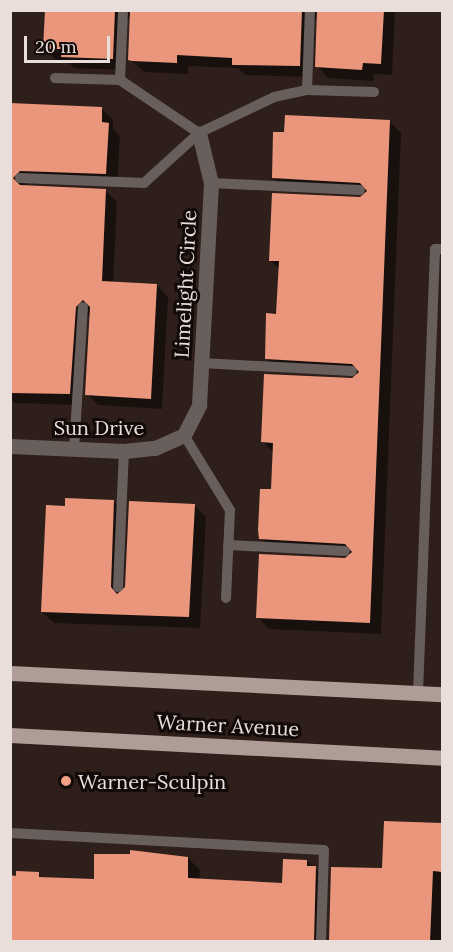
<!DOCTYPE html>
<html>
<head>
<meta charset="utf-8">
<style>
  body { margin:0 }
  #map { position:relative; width:453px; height:952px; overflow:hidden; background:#2e1f1a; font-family:Lora,serif }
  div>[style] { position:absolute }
  .shadow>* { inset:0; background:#0007 }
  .building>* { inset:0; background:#ea967d }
  .lane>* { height:10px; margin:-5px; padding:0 5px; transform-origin:5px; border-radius:5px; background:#685f5d }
  .street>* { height:15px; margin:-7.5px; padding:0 7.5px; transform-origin:7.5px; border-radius:7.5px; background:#685f5d }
  .primary>* { height:15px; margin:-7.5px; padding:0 7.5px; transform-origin:7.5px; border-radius:7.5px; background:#ae9c96 }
  .dots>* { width:16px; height:16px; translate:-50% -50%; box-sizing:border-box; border:3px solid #120a08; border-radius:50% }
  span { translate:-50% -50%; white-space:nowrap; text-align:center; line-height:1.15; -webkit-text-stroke:6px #120a08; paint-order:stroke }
  .street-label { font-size:20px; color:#eadedb }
  .poi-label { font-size:20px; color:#eadedb }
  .left { translate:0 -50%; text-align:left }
  .frame { position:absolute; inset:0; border:12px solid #eadedb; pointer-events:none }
  .scale { position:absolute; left:24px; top:36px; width:86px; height:27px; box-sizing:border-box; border:3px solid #eadedb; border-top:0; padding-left:8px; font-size:18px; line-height:21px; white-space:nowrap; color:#eadedb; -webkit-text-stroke:4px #120a08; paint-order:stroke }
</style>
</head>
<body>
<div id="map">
  <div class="shadow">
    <div style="clip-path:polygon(46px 10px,395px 10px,392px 75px,374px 74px,373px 81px,328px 78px,317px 66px,319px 16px,313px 21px,311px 77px,245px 75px,238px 68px,188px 66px,188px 74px,144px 72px,130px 59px,132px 16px,126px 21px,124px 70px,74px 68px,66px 60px,56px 60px,45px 48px)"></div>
    <div style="clip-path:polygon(10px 105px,102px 109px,113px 120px,113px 129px,120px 136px,117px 185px,32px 181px,21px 187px,105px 190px,117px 202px,113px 283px,157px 285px,168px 297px,162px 409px,98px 405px,87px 394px,92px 313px,86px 318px,81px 405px,15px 403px,10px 398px)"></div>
    <div style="clip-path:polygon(390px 122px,401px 133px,381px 634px,269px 629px,257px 617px,352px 554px,273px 550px,261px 538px,272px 491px,274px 453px,263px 442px,359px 374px,278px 370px,266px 358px,278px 315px,280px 270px,270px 260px,367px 193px,285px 189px,274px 178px)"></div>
    <div style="clip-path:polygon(114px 502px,125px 513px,122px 593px,194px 505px,206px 517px,200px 628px,54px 623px,42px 612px,67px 508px)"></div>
    <div style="clip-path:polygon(385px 822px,442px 825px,442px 942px,330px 942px,383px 870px)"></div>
    <div style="clip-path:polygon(188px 858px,200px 870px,199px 880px,283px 884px,307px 861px,327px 880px,325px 942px,10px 942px,38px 874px,44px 879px,95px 881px)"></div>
  </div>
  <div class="building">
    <div style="clip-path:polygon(45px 10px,115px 10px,113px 59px,61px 57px,62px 49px,43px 49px)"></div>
    <div style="clip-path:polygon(130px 10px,302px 10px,300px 66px,232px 65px,232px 58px,177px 55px,177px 63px,132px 61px,128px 60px)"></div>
    <div style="clip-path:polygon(317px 10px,384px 10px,381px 64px,363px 63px,362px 70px,315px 67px)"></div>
    <div style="clip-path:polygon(10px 103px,102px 107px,102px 122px,109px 123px,106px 174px,20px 171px,13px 178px,20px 185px,106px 189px,102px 281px,157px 284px,151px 399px,85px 395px,90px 307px,83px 300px,76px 307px,70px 394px,10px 393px)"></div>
    <div style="clip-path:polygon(285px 115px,390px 120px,370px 623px,256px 618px,259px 554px,345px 558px,352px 552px,345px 544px,259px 539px,258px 530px,260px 489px,271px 489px,273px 443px,261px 442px,264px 374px,352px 378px,359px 372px,352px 364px,265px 359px,266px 313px,276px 314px,279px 261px,269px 261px,272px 193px,360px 197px,367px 191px,360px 183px,272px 178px,273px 132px,284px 132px)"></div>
    <div style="clip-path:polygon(65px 498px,114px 500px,111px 587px,117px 594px,125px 587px,129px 501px,195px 504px,189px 617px,41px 612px,46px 505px,65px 506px)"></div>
    <div style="clip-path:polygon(384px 821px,442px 823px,442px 872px,433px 871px,430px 942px,329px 942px,331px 867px,382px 868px)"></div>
    <div style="clip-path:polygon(130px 850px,188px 857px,188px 878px,282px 883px,283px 859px,307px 860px,307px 866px,316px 866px,314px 942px,10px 942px,10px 875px,16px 876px,16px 871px,39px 872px,39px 877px,94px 879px,94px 854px,130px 854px)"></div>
  </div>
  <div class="lane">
    <div style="left:55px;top:78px;width:65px;rotate:1.8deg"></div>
    <div style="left:120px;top:80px;width:95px;rotate:33.9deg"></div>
    <div style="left:120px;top:80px;width:70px;rotate:-87.5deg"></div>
    <div style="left:307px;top:90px;width:80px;rotate:-87.9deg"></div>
    <div style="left:20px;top:178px;width:124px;rotate:2.3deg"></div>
    <div style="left:144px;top:183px;width:74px;rotate:-42.3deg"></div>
    <div style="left:199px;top:133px;width:83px;rotate:-25.6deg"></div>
    <div style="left:274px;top:97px;width:34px;rotate:-12deg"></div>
    <div style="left:307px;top:90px;width:67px;rotate:1.7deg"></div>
    <div style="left:211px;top:183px;width:149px;rotate:2.7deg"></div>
    <div style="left:202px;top:363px;width:150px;rotate:3.1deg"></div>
    <div style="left:184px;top:435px;width:88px;rotate:58.5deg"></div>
    <div style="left:230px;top:510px;width:88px;rotate:92.6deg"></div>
    <div style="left:74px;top:449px;width:142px;rotate:-86.4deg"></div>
    <div style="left:228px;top:545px;width:117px;rotate:2.9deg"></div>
    <div style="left:118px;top:587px;width:136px;rotate:-87.5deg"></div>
    <div style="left:418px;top:693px;width:444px;rotate:-87.8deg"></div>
    <div style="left:435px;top:249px;width:7px"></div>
    <div style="left:10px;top:833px;width:314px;rotate:3.1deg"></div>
    <div style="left:324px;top:850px;width:92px;rotate:91.9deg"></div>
  </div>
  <div class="street">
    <div style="left:10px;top:446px;width:114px;rotate:2.5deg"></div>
    <div style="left:124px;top:451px;width:31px;rotate:-6deg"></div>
    <div style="left:155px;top:448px;width:32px;rotate:-24deg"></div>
    <div style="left:184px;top:435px;width:34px;rotate:-63deg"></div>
    <div style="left:199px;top:405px;width:222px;rotate:-86.9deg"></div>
    <div style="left:211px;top:183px;width:51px;rotate:-103.5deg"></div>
  </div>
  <div class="primary">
    <div style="left:10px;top:673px;width:433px;rotate:2.8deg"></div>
    <div style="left:10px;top:735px;width:433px;rotate:3deg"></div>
  </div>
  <div class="dots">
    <div style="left:66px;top:781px;background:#f39f85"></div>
  </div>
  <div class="street-label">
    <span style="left:185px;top:284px;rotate:-87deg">Limelight Circle</span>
    <span style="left:99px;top:427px">Sun Drive</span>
    <span style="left:228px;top:725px;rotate:3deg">Warner Avenue</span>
  </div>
  <div class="poi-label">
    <span class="left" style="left:78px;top:781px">Warner-Sculpin</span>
  </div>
  <div class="frame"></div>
  <div class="scale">20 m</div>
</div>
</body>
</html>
